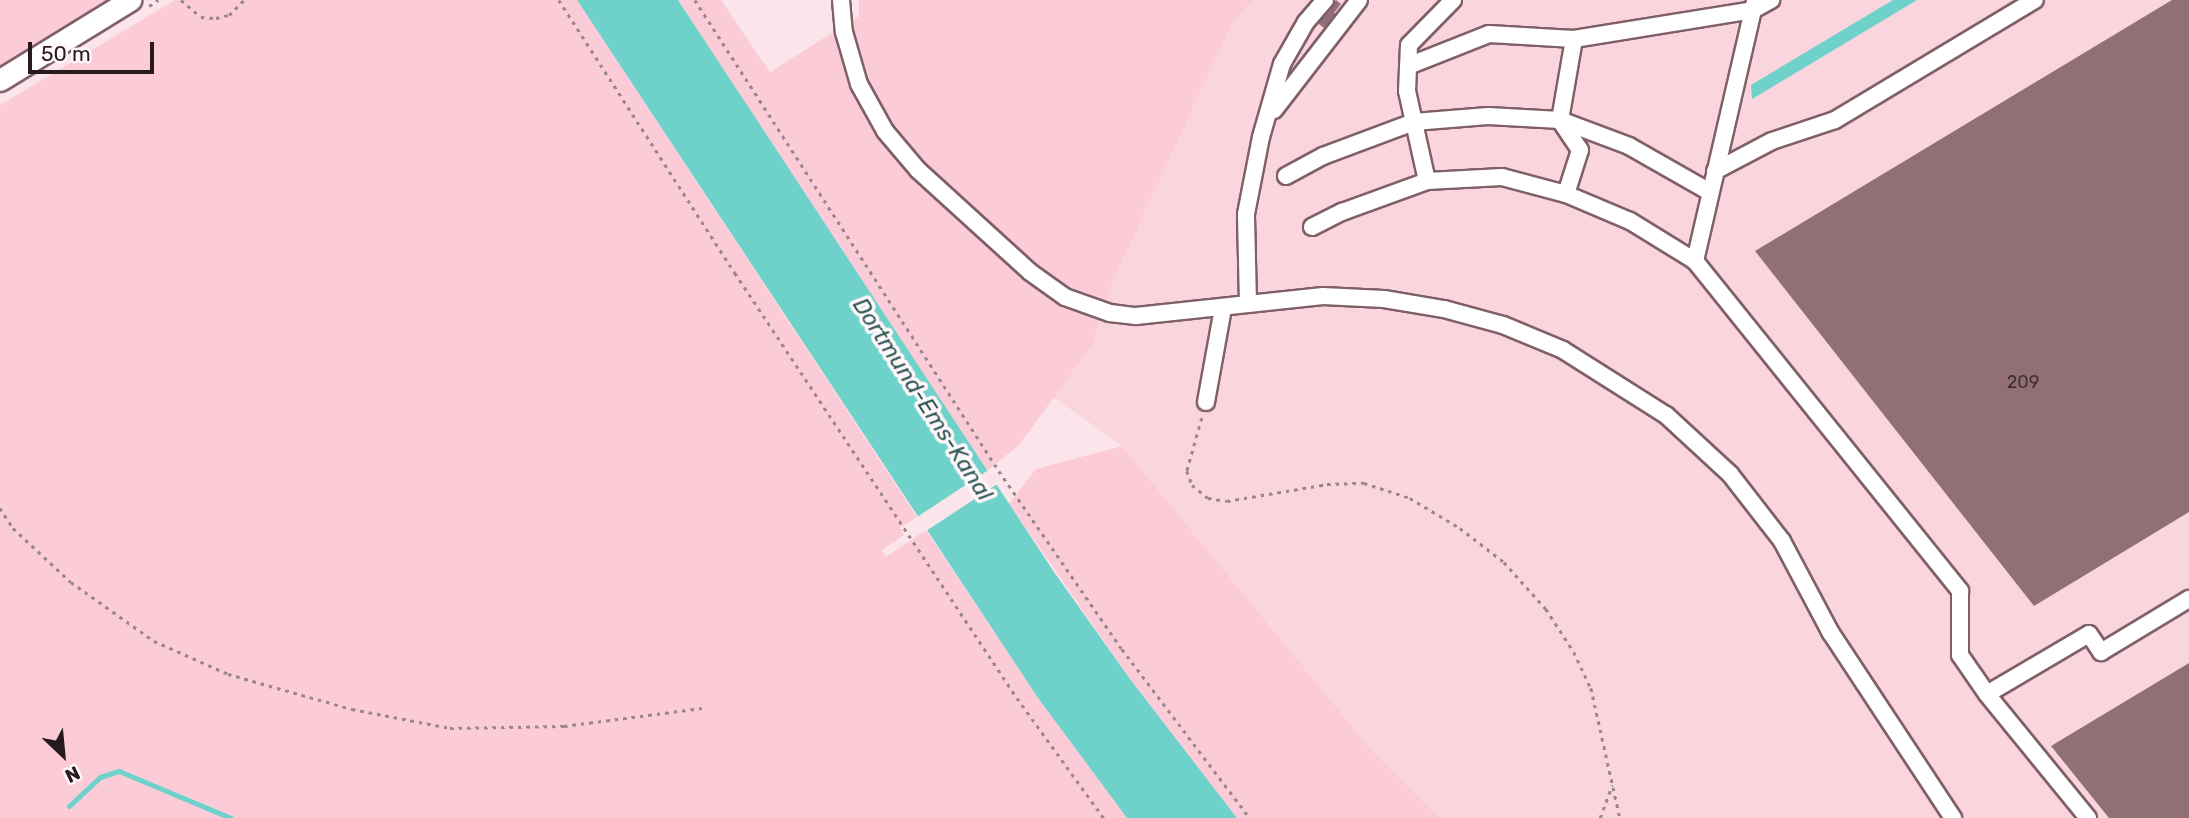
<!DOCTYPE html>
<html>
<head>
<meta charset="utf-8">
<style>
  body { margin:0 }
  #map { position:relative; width:2189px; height:818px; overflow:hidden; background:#fce5ea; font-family:Rubik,sans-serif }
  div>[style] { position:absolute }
  .built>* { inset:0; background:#fad5de }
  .green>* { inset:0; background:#fbccd8 }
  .water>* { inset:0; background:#6fd2ca }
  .pier>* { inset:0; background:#fce5ea }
  .stream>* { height:5px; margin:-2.5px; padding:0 2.5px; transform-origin:2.5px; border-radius:2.5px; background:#6fd2ca }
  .building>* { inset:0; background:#906f77 }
  .path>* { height:2.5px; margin-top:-1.25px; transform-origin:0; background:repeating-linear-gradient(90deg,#9a878b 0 3.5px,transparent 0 8.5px) }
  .roads { filter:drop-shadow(2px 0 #806068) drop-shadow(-2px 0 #806068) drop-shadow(0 2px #806068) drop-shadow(0 -2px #806068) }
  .minor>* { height:16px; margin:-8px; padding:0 8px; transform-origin:8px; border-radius:8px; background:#fff }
  .major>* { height:21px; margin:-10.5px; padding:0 10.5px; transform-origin:10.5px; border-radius:10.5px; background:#fff }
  span { translate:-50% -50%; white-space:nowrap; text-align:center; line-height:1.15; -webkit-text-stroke:7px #fff7f9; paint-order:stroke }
  .number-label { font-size:18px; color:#412f34 }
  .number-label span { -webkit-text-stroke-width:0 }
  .water-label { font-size:23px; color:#2a5653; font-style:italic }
  .north { position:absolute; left:28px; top:720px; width:70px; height:70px; -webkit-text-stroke:5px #fff7f9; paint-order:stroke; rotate:154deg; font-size:19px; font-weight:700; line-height:28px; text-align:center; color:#271a1d }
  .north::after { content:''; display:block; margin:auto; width:24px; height:32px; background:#271a1d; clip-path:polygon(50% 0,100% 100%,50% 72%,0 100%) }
  .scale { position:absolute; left:28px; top:42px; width:126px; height:32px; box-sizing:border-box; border:4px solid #271a1d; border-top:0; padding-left:9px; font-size:21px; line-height:24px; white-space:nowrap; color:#271a1d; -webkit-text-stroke:5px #fff7f9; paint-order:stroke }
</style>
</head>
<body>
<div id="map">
  <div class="built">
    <div style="clip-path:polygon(1253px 0,2189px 0,2189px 818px,1440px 818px,1374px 753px,1122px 446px,1052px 396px,1092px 345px,1112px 283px,1232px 24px)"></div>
  </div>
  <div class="green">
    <div style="clip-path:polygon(0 0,109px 0,0 68px)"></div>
    <div style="clip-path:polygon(175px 0,577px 0,917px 517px,900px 528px,904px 535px,882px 550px,886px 557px,926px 530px,1038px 698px,1127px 818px,0 818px,0 105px)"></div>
    <div style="clip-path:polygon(678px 0,721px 0,770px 72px,859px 16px,859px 0,1253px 0,1232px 24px,1112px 283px,1092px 345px,1020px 444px,987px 471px)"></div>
    <div style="clip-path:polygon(1122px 446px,1374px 753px,1440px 818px,1237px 818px,1130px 679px,1009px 504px,1036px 469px)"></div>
  </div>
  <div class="water">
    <div style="clip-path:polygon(577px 0,678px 0,1054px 572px,1130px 679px,1237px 818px,1127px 818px,1038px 698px)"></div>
    <div style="clip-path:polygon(1893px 0,1917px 0,1752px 99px,1751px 85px)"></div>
  </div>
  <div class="pier">
    <div style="clip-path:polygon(990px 469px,999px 483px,923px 533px,914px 519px)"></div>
  </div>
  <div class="stream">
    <div style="left:69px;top:806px;width:42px;rotate:-43.1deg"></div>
    <div style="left:100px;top:777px;width:20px;rotate:-18deg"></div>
    <div style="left:119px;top:771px;width:121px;rotate:22.8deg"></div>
  </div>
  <div class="building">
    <div style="clip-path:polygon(1336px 0,1341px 4px,1334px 13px,1339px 16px,1328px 31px,1315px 21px,1326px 6px,1329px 8px)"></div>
    <div style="clip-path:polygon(2172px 0,2189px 0,2189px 512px,2034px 606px,1755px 251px)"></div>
    <div style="clip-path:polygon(2189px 663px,2189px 818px,2109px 818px,2051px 746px)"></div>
  </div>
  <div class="path">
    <div style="left:181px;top:0;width:26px;rotate:40deg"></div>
    <div style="left:201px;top:17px;width:15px;rotate:4deg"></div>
    <div style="left:216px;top:18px;width:13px;rotate:-13deg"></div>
    <div style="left:229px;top:15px;width:21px;rotate:-45deg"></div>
    <div style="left:559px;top:0;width:325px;rotate:57.2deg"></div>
    <div style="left:735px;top:273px;width:510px;rotate:56.43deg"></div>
    <div style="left:1017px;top:698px;width:148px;rotate:54.1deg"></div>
    <div style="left:695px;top:0;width:561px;rotate:57.16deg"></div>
    <div style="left:999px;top:471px;width:216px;rotate:55.4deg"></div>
    <div style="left:1122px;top:649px;width:212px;rotate:52.9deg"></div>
    <div style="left:149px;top:6px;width:11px;rotate:-34deg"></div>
    <div style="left:1202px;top:418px;width:55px;rotate:105.8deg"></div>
    <div style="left:1187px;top:471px;width:15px;rotate:70deg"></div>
    <div style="left:1192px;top:485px;width:21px;rotate:39deg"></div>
    <div style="left:1208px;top:498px;width:19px;rotate:9deg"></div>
    <div style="left:1227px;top:501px;width:101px;rotate:-9.6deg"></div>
    <div style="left:1327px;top:484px;width:37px;rotate:-2deg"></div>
    <div style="left:1364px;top:483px;width:48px;rotate:18.1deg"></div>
    <div style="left:1410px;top:498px;width:58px;rotate:31deg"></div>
    <div style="left:1460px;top:528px;width:56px;rotate:37.7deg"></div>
    <div style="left:1504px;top:562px;width:63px;rotate:48.2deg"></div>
    <div style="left:1546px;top:609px;width:51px;rotate:56.9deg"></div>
    <div style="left:1574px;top:652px;width:40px;rotate:65deg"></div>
    <div style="left:1591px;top:688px;width:133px;rotate:77.4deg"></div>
    <div style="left:0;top:508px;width:24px;rotate:57deg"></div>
    <div style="left:13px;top:528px;width:79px;rotate:43deg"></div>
    <div style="left:71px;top:582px;width:102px;rotate:35.4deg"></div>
    <div style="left:154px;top:641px;width:81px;rotate:24deg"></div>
    <div style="left:228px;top:674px;width:129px;rotate:15.8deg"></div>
    <div style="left:352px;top:709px;width:100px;rotate:11deg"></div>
    <div style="left:450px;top:728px;width:114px;rotate:-1deg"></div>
    <div style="left:564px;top:726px;width:139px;rotate:-7.4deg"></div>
    <div style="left:1600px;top:818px;width:35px;rotate:-70deg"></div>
  </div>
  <div class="roads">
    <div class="minor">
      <div style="left:841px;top:0;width:32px;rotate:85deg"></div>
      <div style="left:844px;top:32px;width:54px;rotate:73.9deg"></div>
      <div style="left:859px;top:84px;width:54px;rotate:61deg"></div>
      <div style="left:885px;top:131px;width:51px;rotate:49.8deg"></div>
      <div style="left:918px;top:170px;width:151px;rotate:42.3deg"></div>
      <div style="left:1030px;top:272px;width:43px;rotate:35.5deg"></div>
      <div style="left:1065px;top:297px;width:48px;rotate:19.6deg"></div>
      <div style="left:1110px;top:313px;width:26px;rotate:7deg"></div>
      <div style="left:1136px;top:316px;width:188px;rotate:-6.1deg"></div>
      <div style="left:1323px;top:296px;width:61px;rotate:2.8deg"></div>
      <div style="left:1384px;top:299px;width:61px;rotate:9.5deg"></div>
      <div style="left:1444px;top:309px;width:61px;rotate:15.2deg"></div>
      <div style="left:1503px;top:325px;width:65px;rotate:22.6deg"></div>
      <div style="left:1563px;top:350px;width:122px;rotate:32.3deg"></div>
      <div style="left:1666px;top:415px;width:87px;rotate:42.7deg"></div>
      <div style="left:1730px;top:474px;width:85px;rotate:52.2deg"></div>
      <div style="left:1782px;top:541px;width:104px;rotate:62deg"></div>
      <div style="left:1831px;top:633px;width:222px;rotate:56.6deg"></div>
      <div style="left:1408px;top:66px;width:87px;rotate:-21.6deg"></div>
      <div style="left:1489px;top:34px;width:85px;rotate:3.4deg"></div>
      <div style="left:1574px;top:39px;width:181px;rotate:-9.2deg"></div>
      <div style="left:1753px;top:10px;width:21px;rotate:-29deg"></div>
      <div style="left:1274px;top:110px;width:139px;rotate:-52.3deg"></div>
      <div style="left:1715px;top:171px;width:64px;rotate:-27.8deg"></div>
      <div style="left:1772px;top:141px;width:66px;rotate:-18.4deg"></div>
      <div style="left:1835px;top:120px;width:233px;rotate:-31deg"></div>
      <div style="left:1286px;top:176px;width:42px;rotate:-28.4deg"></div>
      <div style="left:1323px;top:156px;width:97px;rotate:-20.5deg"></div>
      <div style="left:1414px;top:122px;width:74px;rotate:-4.6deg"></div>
      <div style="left:1488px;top:116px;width:72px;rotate:3.2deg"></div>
      <div style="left:1560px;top:120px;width:74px;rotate:20.6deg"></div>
      <div style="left:1629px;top:146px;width:93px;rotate:29.6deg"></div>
      <div style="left:1427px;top:181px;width:92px;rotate:-102.5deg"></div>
      <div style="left:1407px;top:91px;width:46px;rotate:-87.5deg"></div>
      <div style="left:1409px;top:45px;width:63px;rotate:-45.6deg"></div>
      <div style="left:1566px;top:194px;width:46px;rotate:-72.3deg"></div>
      <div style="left:1580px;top:150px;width:36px;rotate:-124deg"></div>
      <div style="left:1560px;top:120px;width:82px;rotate:-80.2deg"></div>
      <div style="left:1312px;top:227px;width:34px;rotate:-27deg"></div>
      <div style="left:1342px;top:212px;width:90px;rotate:-20deg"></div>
      <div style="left:1427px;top:181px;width:75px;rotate:-3.1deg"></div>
      <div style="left:1502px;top:177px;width:66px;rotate:14.9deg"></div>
      <div style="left:1566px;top:194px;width:69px;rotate:22.9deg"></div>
      <div style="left:1630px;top:221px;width:76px;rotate:31.6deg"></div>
      <div style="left:1695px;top:261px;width:423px;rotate:51.2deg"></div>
      <div style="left:1960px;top:591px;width:64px;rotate:90deg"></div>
      <div style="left:1960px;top:655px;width:47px;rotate:55.3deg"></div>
      <div style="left:1695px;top:261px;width:267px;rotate:-77deg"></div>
      <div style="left:1248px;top:304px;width:90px;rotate:-91.3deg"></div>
      <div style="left:1246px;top:214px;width:78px;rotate:-79deg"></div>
      <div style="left:1261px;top:137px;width:76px;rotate:-74deg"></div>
      <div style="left:1282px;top:64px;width:48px;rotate:-60.3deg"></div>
      <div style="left:1306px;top:22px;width:29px;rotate:-49deg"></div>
      <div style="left:1206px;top:402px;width:96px;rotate:-79.7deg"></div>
      <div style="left:2088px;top:818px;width:160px;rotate:-129.2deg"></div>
      <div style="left:1987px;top:694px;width:118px;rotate:-30.5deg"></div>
      <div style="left:2089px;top:634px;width:22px;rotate:56deg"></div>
      <div style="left:2101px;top:652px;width:103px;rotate:-31.1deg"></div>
    </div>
    <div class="major">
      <div style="left:0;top:80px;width:153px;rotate:-31.6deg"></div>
    </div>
  </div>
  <div class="number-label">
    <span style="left:2023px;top:382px">209</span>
  </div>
  <div class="water-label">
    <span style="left:923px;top:399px;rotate:57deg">Dortmund-Ems-Kanal</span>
  </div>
  <div class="north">N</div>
  <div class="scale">50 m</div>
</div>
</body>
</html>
